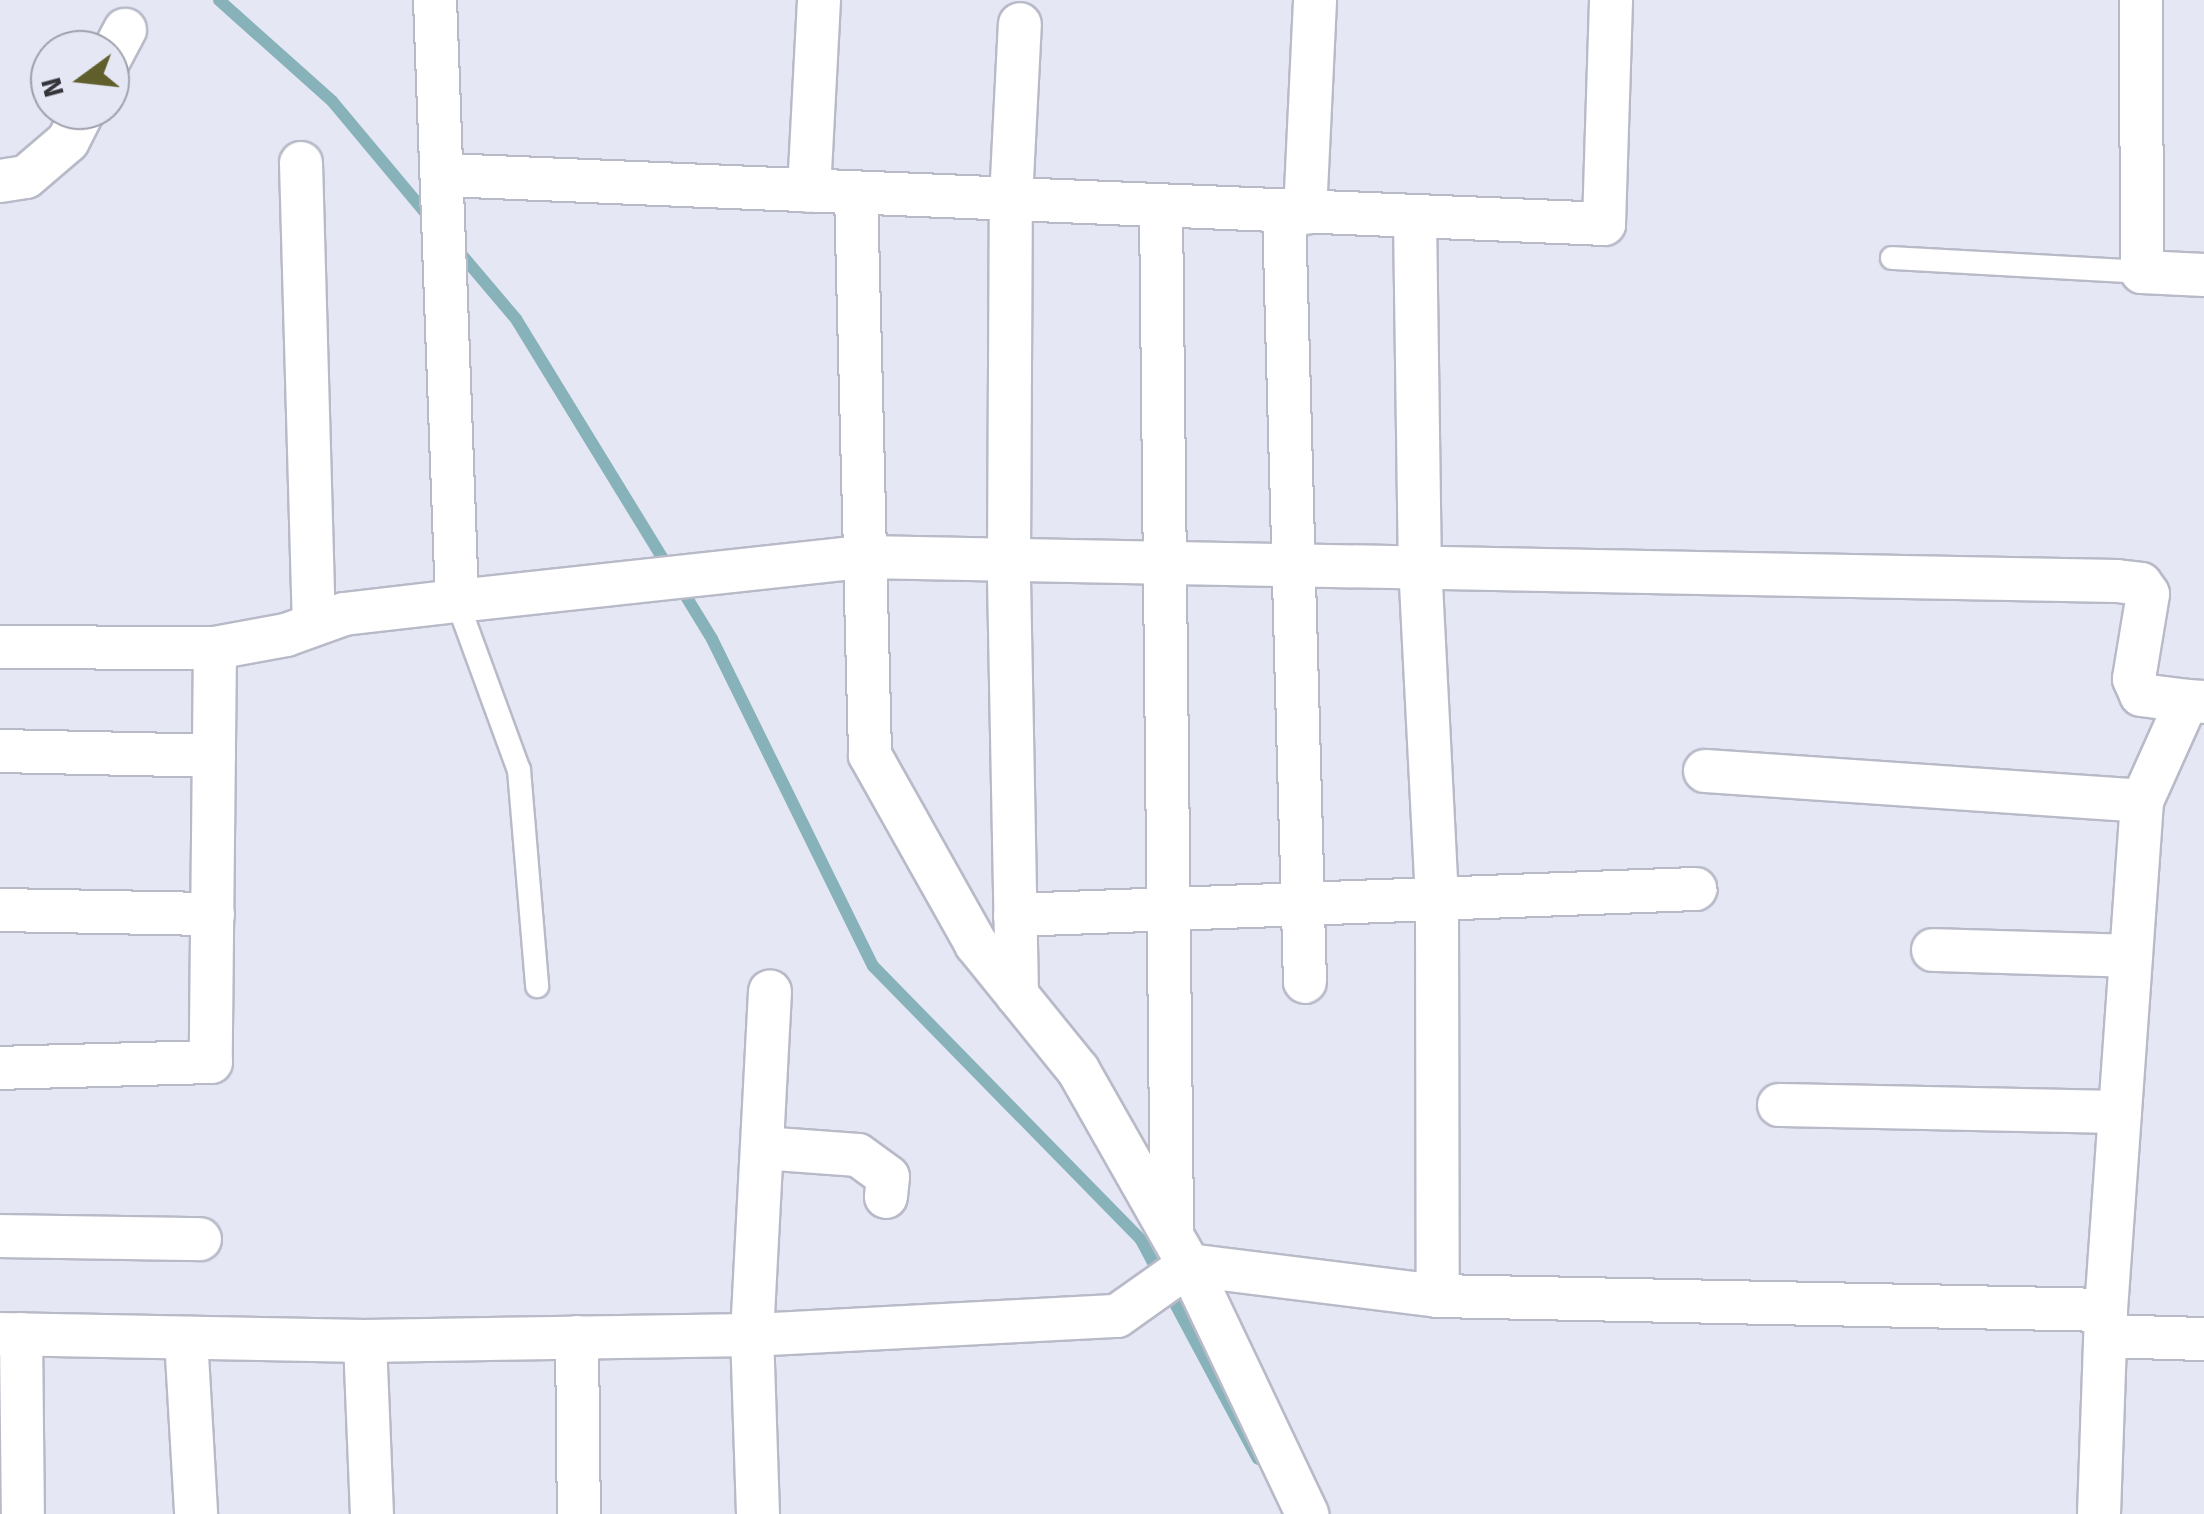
<!DOCTYPE html>
<html>
<head>
<meta charset="utf-8">
<style>
  body { margin:0 }
  #map { position:relative; width:2204px; height:1514px; overflow:hidden; background:#e5e7f5; font-family:"Fira Sans",sans-serif }
  div>[style] { position:absolute }
  .stream>* { height:12px; margin:-6px; padding:0 6px; transform-origin:6px; border-radius:6px; background:#88b2b9 }
  .roads { filter:drop-shadow(2px 0 #b8bac8) drop-shadow(-2px 0 #b8bac8) drop-shadow(0 2px #b8bac8) drop-shadow(0 -2px #b8bac8) }
  .lane>* { height:22px; margin:-11px; padding:0 11px; transform-origin:11px; border-radius:11px; background:#fff }
  .street>* { height:42px; margin:-21px; padding:0 21px; transform-origin:21px; border-radius:21px; background:#fff }
  span { translate:-50% -50%; white-space:nowrap; text-align:center; line-height:1.15; -webkit-text-stroke:10px #e5e7f5; paint-order:stroke }
  .north { position:absolute; left:30px; top:30px; width:100px; height:100px; box-sizing:border-box; background:#e5e7f5; border:2px solid #9ea0aa; border-radius:50%; rotate:255deg; font-size:28px; font-weight:700; line-height:40px; text-align:center; color:#34353a }
  .north::after { content:''; display:block; margin:auto; width:35px; height:45px; background:#605f2c; clip-path:polygon(50% 0,100% 100%,50% 72%,0 100%) }
</style>
</head>
<body>
<div id="map">
  <div class="stream">
    <div style="left:219px;top:0;width:152px;rotate:41.8deg"></div>
    <div style="left:332px;top:101px;width:151px;rotate:50.1deg"></div>
    <div style="left:455px;top:247px;width:94px;rotate:49.7deg"></div>
    <div style="left:516px;top:319px;width:375px;rotate:58.5deg"></div>
    <div style="left:712px;top:639px;width:364px;rotate:63.8deg"></div>
    <div style="left:873px;top:966px;width:383px;rotate:45.6deg"></div>
    <div style="left:1141px;top:1240px;width:248px;rotate:61.9deg"></div>
  </div>
  <div class="roads">
    <div class="lane">
      <div style="left:1892px;top:258px;width:250px;rotate:3.2deg"></div>
      <div style="left:457px;top:601px;width:180px;rotate:69.9deg"></div>
      <div style="left:519px;top:770px;width:217px;rotate:85.2deg"></div>
    </div>
    <div class="street">
      <div style="left:435px;top:0;width:601px;rotate:87.9deg"></div>
      <div style="left:457px;top:601px;width:410px;rotate:-6.2deg"></div>
      <div style="left:865px;top:557px;width:1252px;rotate:1.1deg"></div>
      <div style="left:2117px;top:581px;width:24px;rotate:7deg"></div>
      <div style="left:2141px;top:584px;width:12px;rotate:55deg"></div>
      <div style="left:2148px;top:594px;width:86px;rotate:99.4deg"></div>
      <div style="left:2134px;top:679px;width:17px;rotate:66deg"></div>
      <div style="left:2141px;top:695px;width:46px;rotate:7.4deg"></div>
      <div style="left:2141px;top:0;width:272px;rotate:89.8deg"></div>
      <div style="left:2142px;top:272px;width:62px;rotate:2.8deg"></div>
      <div style="left:110px;top:58px;width:32px;rotate:-62deg"></div>
      <div style="left:301px;top:163px;width:460px;rotate:88.4deg"></div>
      <div style="left:446px;top:175px;width:1159px;rotate:2.42deg"></div>
      <div style="left:1604px;top:224px;width:224px;rotate:-88.2deg"></div>
      <div style="left:0;top:181px;width:26px;rotate:-9deg"></div>
      <div style="left:26px;top:177px;width:55px;rotate:-40.6deg"></div>
      <div style="left:68px;top:141px;width:35px;rotate:-63deg"></div>
      <div style="left:809px;top:191px;width:191px;rotate:-87deg"></div>
      <div style="left:856px;top:193px;width:562px;rotate:88.57deg"></div>
      <div style="left:870px;top:755px;width:217px;rotate:60.7deg"></div>
      <div style="left:976px;top:944px;width:162px;rotate:51deg"></div>
      <div style="left:1078px;top:1070px;width:224px;rotate:60.4deg"></div>
      <div style="left:1189px;top:1265px;width:276px;rotate:64.6deg"></div>
      <div style="left:1161px;top:207px;width:1023px;rotate:89.38deg"></div>
      <div style="left:1284px;top:212px;width:770px;rotate:88.44deg"></div>
      <div style="left:1305px;top:213px;width:213px;rotate:-87.3deg"></div>
      <div style="left:1415px;top:218px;width:346px;rotate:89.2deg"></div>
      <div style="left:1420px;top:564px;width:340px;rotate:87.1deg"></div>
      <div style="left:1437px;top:904px;width:392px;rotate:89.9deg"></div>
      <div style="left:0;top:647px;width:215px;rotate:0.3deg"></div>
      <div style="left:215px;top:648px;width:414px;rotate:90.6deg"></div>
      <div style="left:211px;top:1062px;width:211px;rotate:178.4deg"></div>
      <div style="left:215px;top:648px;width:72px;rotate:-10.4deg"></div>
      <div style="left:286px;top:635px;width:62px;rotate:-19.9deg"></div>
      <div style="left:344px;top:614px;width:114px;rotate:-6.6deg"></div>
      <div style="left:0;top:751px;width:214px;rotate:1.3deg"></div>
      <div style="left:1705px;top:771px;width:438px;rotate:3.9deg"></div>
      <div style="left:0;top:910px;width:213px;rotate:1.1deg"></div>
      <div style="left:1015px;top:915px;width:681px;rotate:-2.19deg"></div>
      <div style="left:1933px;top:950px;width:198px;rotate:1.7deg"></div>
      <div style="left:1017px;top:995px;width:436px;rotate:-91.1deg"></div>
      <div style="left:1009px;top:559px;width:360px;rotate:-89.7deg"></div>
      <div style="left:1011px;top:199px;width:175px;rotate:-87.1deg"></div>
      <div style="left:1779px;top:1105px;width:341px;rotate:1.2deg"></div>
      <div style="left:762px;top:1148px;width:96px;rotate:4.2deg"></div>
      <div style="left:858px;top:1155px;width:37px;rotate:36deg"></div>
      <div style="left:888px;top:1177px;width:20px;rotate:96deg"></div>
      <div style="left:0;top:1236px;width:200px;rotate:0.9deg"></div>
      <div style="left:0;top:1334px;width:365px;rotate:1.1deg"></div>
      <div style="left:365px;top:1341px;width:387px;rotate:-0.9deg"></div>
      <div style="left:752px;top:1335px;width:365px;rotate:-3deg"></div>
      <div style="left:1117px;top:1316px;width:88px;rotate:-35.3deg"></div>
      <div style="left:1189px;top:1265px;width:251px;rotate:7.1deg"></div>
      <div style="left:1438px;top:1296px;width:668px;rotate:1.2deg"></div>
      <div style="left:21px;top:1334px;width:180px;rotate:89.4deg"></div>
      <div style="left:2106px;top:1336px;width:98px;rotate:1.8deg"></div>
      <div style="left:577px;top:1337px;width:177px;rotate:89.4deg"></div>
      <div style="left:186px;top:1338px;width:176px;rotate:86.7deg"></div>
      <div style="left:365px;top:1341px;width:173px;rotate:87.7deg"></div>
      <div style="left:758px;top:1514px;width:179px;rotate:-91.9deg"></div>
      <div style="left:752px;top:1335px;width:344px;rotate:-87deg"></div>
      <div style="left:2099px;top:1514px;width:204px;rotate:-88deg"></div>
      <div style="left:2106px;top:1310px;width:510px;rotate:-85.95deg"></div>
      <div style="left:2142px;top:801px;width:110px;rotate:-65.8deg"></div>
      <div style="left:2187px;top:701px;width:17px;rotate:3deg"></div>
    </div>
  </div>
  <div class="north">N</div>
</div>
</body>
</html>
